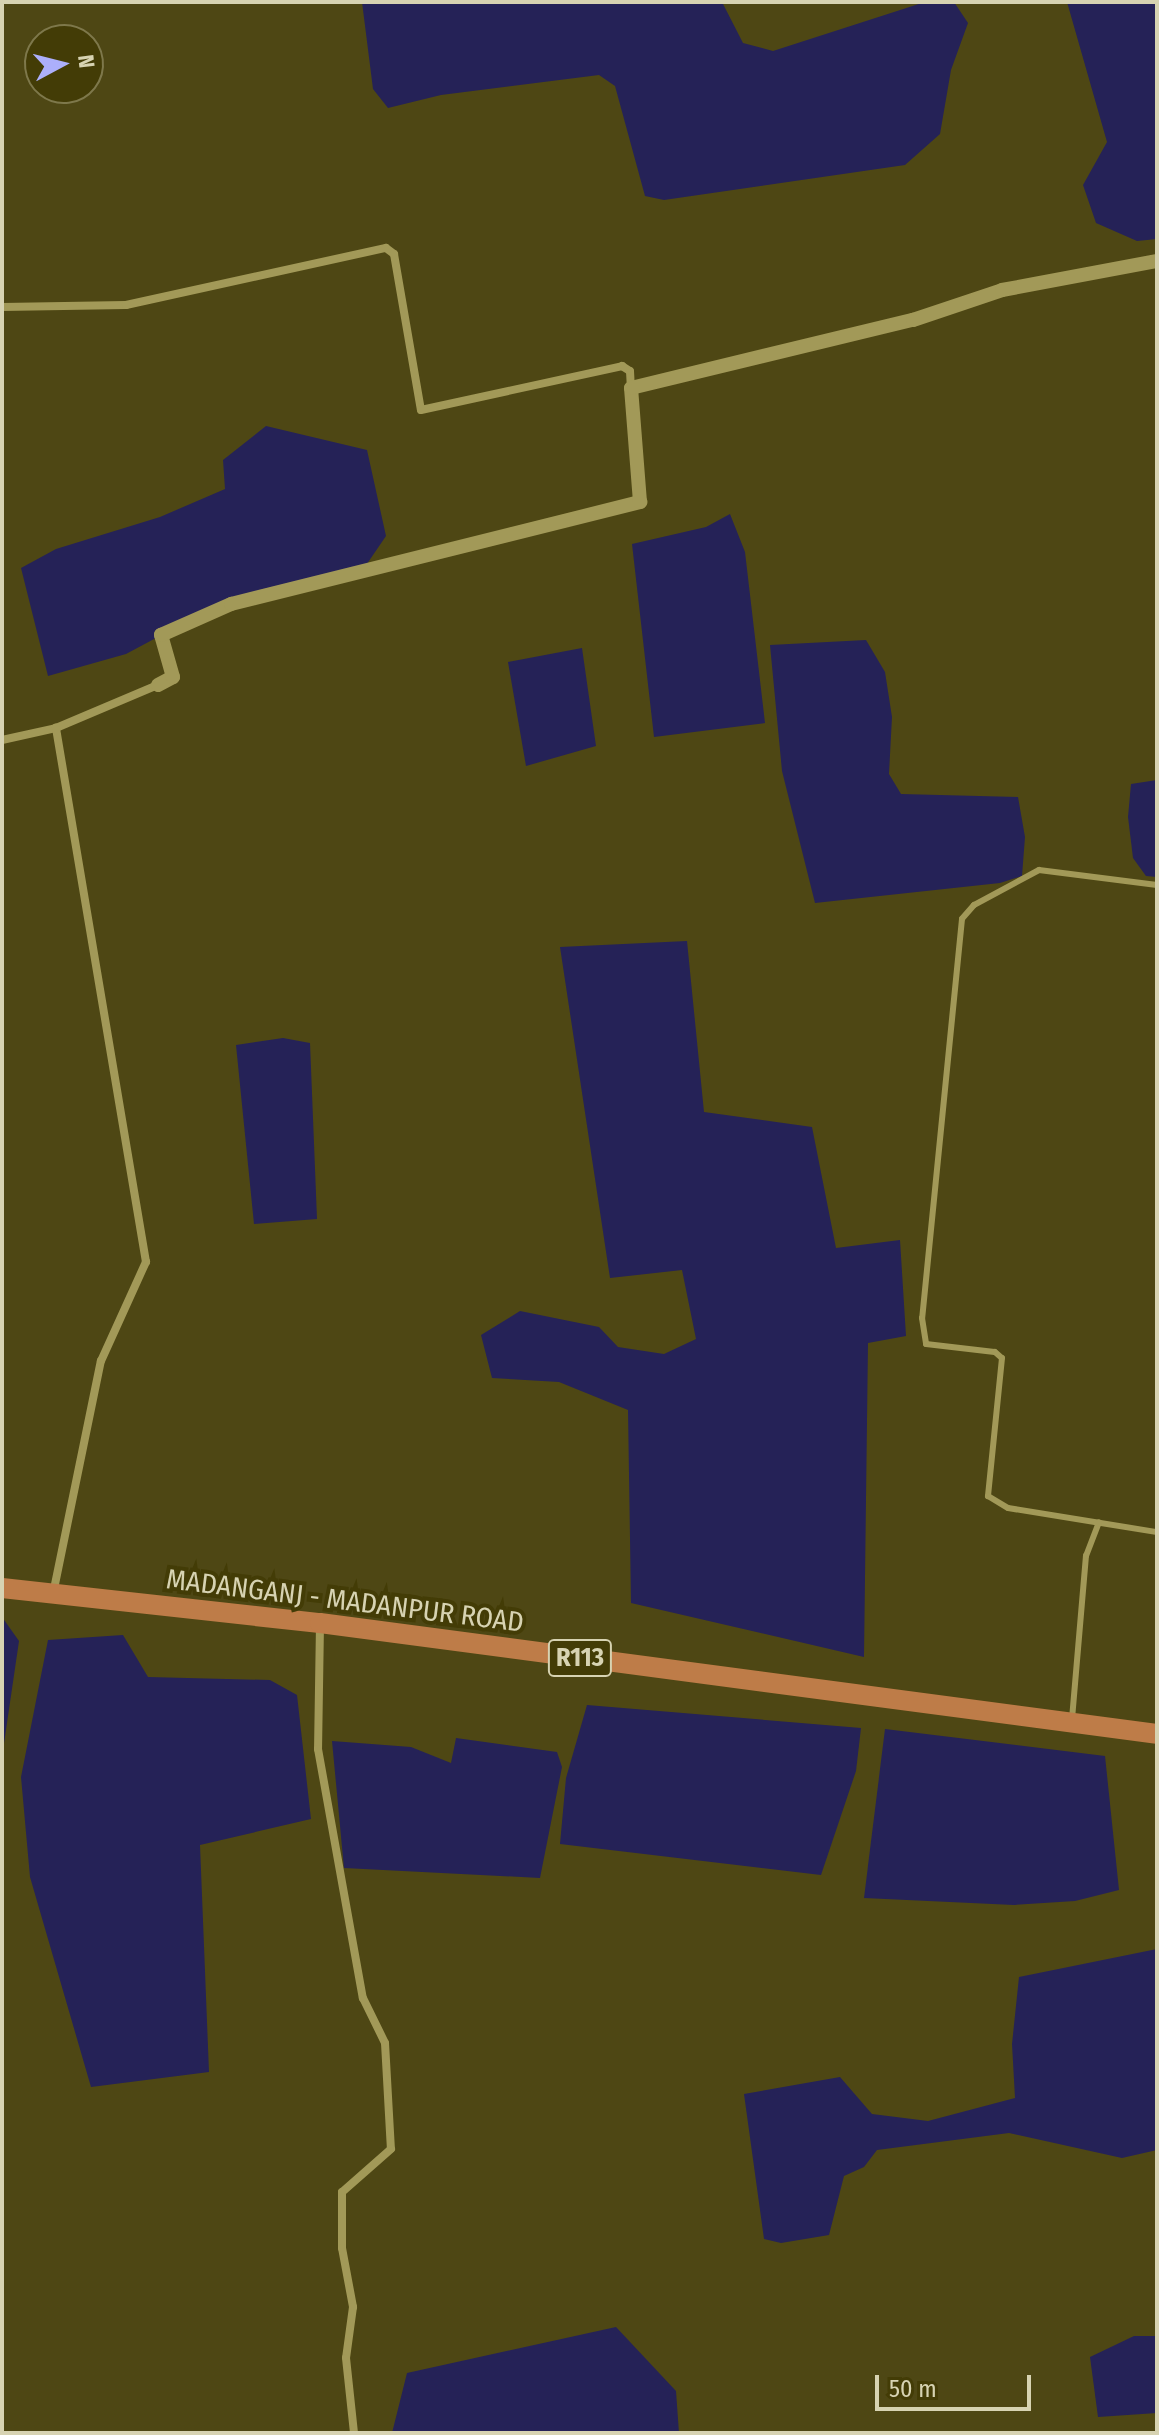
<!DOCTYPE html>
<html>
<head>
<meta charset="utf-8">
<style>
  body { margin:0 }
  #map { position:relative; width:1159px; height:2435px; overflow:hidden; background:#4e4714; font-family:"Fira Sans Condensed",sans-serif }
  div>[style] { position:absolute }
  .water>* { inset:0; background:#252257 }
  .service>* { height:6px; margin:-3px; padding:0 3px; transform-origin:3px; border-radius:3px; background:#a29958 }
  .minor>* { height:8px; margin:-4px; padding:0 4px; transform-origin:4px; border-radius:4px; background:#a29958 }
  .tertiary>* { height:14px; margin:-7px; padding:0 7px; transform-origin:7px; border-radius:7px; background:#a29958 }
  .primary>* { height:20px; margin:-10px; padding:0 10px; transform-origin:10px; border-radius:10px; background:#be7c48 }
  span { translate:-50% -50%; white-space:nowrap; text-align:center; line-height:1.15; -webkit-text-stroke:8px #433c06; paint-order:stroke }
  .shield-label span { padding:2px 6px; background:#433c06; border:2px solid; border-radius:6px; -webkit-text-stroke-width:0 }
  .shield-label { font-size:26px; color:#d7d3b2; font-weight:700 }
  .street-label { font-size:28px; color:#d7d3b2 }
  .frame { position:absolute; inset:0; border:4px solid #d7d3b2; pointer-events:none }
  .north { position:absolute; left:24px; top:24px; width:80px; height:80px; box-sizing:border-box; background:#433c06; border:2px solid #7e784b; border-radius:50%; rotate:83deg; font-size:22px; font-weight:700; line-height:32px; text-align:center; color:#d7d3b2 }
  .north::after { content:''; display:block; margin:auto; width:28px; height:36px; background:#acaffb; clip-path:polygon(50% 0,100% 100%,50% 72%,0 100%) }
  .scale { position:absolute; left:875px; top:2375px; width:156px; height:36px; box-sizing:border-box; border:4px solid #d7d3b2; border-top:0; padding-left:10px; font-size:24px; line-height:28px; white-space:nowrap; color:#d7d3b2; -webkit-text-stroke:6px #433c06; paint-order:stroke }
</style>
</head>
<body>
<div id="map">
  <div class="water">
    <div style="clip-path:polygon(362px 2px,722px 2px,743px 43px,773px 51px,925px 2px,954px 2px,968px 23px,951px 70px,940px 134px,905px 165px,664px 200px,645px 196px,615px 86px,599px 75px,441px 95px,388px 108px,373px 89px)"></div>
    <div style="clip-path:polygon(1067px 2px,1157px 2px,1157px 239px,1137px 241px,1096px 223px,1083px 185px,1107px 142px)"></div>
    <div style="clip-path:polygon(266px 426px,367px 450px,386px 536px,358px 577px,214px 607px,126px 654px,48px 676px,21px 568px,56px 549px,160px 517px,225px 489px,223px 460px)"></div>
    <div style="clip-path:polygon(730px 514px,745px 552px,765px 723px,654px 737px,632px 544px,706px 527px)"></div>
    <div style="clip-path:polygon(866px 640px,885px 672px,892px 717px,889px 774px,901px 794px,1018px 797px,1025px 837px,1022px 876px,1000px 883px,815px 903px,782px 771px,770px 645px)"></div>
    <div style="clip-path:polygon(582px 648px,596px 746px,526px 766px,508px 662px)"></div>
    <div style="clip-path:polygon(1157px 780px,1157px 877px,1146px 876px,1133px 858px,1128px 817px,1131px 784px)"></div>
    <div style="clip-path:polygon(687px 941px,704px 1112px,812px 1127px,836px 1248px,900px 1240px,906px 1336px,868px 1343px,864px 1657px,631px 1603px,628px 1410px,559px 1382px,492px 1378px,481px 1335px,520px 1311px,599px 1327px,618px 1347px,664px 1354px,696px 1339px,682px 1270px,610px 1278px,560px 947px)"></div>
    <div style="clip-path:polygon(283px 1038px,310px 1043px,317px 1219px,254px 1224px,236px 1045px)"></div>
    <div style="clip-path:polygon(2px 1617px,19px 1641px,2px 1757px)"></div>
    <div style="clip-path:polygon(123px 1635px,148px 1677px,270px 1680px,297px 1695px,311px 1819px,200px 1845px,209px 2072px,91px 2087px,30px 1877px,21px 1777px,48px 1640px)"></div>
    <div style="clip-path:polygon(587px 1705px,861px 1728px,856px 1771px,821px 1875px,560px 1844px,566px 1778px)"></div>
    <div style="clip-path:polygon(885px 1729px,1105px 1756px,1119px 1890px,1075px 1901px,1014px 1905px,864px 1898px)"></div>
    <div style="clip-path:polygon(456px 1738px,557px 1752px,562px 1767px,540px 1878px,344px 1868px,332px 1741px,411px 1747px,451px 1763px)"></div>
    <div style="clip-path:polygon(1157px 1949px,1157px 2150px,1122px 2158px,1009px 2133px,877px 2150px,864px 2167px,844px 2176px,829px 2235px,781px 2243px,764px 2239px,744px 2094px,840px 2077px,872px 2114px,928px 2121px,1015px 2098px,1012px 2044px,1019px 1977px)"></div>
    <div style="clip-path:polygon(616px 2327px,676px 2391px,679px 2433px,392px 2433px,407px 2373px)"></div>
    <div style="clip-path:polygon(1134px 2336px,1157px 2336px,1157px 2413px,1098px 2417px,1090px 2357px)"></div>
  </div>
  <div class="service">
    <div style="left:1157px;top:885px;width:119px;rotate:-172.8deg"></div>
    <div style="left:1039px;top:870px;width:74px;rotate:151.7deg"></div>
    <div style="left:974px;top:905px;width:18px;rotate:131deg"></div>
    <div style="left:962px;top:919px;width:401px;rotate:95.7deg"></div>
    <div style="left:922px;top:1318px;width:26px;rotate:81deg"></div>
    <div style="left:926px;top:1344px;width:69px;rotate:6.6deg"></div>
    <div style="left:995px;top:1352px;width:9px;rotate:41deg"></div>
    <div style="left:1002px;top:1358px;width:139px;rotate:95.8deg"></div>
    <div style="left:988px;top:1496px;width:23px;rotate:31deg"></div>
    <div style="left:1008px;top:1508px;width:151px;rotate:9.2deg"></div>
    <div style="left:1072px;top:1719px;width:164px;rotate:-85.1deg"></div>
    <div style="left:1086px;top:1556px;width:36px;rotate:-69deg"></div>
  </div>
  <div class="minor">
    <div style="left:2px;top:307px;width:124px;rotate:-0.9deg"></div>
    <div style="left:126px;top:305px;width:266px;rotate:-12.4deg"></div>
    <div style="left:386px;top:248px;width:10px;rotate:37deg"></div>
    <div style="left:394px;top:254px;width:158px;rotate:80.2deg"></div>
    <div style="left:421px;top:410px;width:206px;rotate:-12.3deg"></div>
    <div style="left:622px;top:366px;width:9px;rotate:32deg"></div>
    <div style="left:630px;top:371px;width:17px;rotate:87deg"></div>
    <div style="left:2px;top:740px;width:55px;rotate:-12.5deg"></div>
    <div style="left:56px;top:728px;width:111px;rotate:-22.9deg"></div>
    <div style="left:53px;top:1594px;width:238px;rotate:-78.4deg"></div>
    <div style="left:101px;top:1361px;width:109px;rotate:-65.6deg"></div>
    <div style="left:146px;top:1262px;width:542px;rotate:-99.57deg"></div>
    <div style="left:320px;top:1624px;width:125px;rotate:90.9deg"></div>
    <div style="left:318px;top:1749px;width:253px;rotate:79.8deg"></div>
    <div style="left:363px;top:1998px;width:50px;rotate:63.9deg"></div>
    <div style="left:385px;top:2043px;width:106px;rotate:86.8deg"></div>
    <div style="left:391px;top:2149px;width:65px;rotate:138.7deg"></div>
    <div style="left:342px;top:2192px;width:56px;rotate:90deg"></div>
    <div style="left:342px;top:2248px;width:60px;rotate:79.4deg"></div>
    <div style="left:353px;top:2307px;width:51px;rotate:97.8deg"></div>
    <div style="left:346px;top:2358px;width:75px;rotate:83.9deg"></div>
  </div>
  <div class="tertiary">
    <div style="left:158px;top:685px;width:17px;rotate:-28deg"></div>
    <div style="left:173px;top:677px;width:44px;rotate:-105.9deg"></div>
    <div style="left:161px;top:635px;width:77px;rotate:-23.9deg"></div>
    <div style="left:231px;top:604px;width:422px;rotate:-14deg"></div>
    <div style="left:640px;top:502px;width:114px;rotate:-94.5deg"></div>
    <div style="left:631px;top:388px;width:290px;rotate:-13.6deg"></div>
    <div style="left:913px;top:320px;width:94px;rotate:-18.6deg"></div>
    <div style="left:1002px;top:290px;width:158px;rotate:-10.6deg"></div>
  </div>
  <div class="primary">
    <div style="left:2px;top:1588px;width:320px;rotate:6.3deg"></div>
    <div style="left:320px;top:1623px;width:844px;rotate:7.55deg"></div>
  </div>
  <div class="shield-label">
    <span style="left:580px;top:1658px">R113</span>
  </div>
  <div class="street-label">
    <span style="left:345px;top:1601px;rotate:7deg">MADANGANJ - MADANPUR ROAD</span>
  </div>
  <div class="frame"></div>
  <div class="north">N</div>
  <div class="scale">50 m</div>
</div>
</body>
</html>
